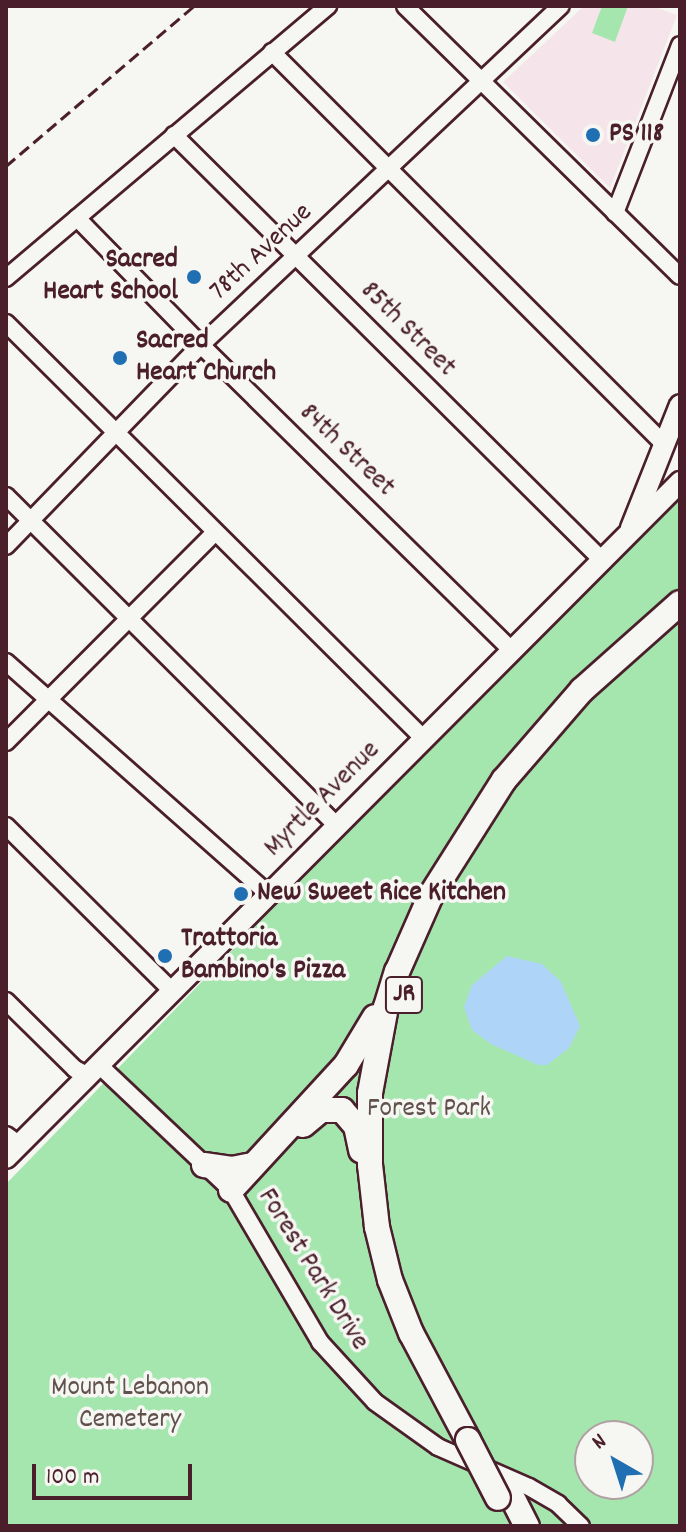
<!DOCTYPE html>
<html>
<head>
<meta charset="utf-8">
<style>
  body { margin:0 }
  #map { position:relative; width:686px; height:1532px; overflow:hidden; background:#f6f6f2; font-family:Dekko,sans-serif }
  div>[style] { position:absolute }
  .built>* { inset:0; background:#f5e5ea }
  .green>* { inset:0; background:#a5e6af }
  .water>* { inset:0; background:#aed5f8 }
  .roads { filter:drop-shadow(2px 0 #4a1f2b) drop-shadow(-2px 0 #4a1f2b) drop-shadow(0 2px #4a1f2b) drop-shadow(0 -2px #4a1f2b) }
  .minor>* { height:16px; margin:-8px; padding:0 8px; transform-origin:8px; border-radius:8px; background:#f6f6f2 }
  .major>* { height:20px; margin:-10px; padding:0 10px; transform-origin:10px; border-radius:10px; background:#f6f6f2 }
  .highway>* { height:24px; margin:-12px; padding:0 12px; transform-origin:12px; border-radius:12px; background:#f6f6f2 }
  .rail>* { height:3px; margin-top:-1.5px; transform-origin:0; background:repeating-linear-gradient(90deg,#4a1f2b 0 12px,transparent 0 18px) }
  .bridges { filter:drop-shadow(2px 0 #4a1f2b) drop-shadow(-2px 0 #4a1f2b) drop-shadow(0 2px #4a1f2b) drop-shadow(0 -2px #4a1f2b) }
  .highway-bridge>* { height:24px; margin:-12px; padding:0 12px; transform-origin:12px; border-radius:12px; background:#f6f6f2 }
  .dots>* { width:22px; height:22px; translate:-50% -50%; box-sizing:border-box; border:4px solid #f6f6f2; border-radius:50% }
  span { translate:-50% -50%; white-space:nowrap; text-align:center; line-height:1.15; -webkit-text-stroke:7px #f6f6f2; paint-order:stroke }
  .shield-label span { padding:2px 6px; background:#f6f6f2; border:2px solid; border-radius:6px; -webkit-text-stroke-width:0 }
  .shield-label { font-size:26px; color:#4a1f2b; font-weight:700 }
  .poi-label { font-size:28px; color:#4a1f2b; font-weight:700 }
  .left { translate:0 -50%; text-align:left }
  .right { translate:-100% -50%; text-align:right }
  .street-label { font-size:28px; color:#4a1f2b }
  .park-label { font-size:28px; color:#61514c }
  .frame { position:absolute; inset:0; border:8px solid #4a1f2b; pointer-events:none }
  .north { position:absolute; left:574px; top:1420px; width:80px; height:80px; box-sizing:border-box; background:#f6f6f2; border:2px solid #b1a0a2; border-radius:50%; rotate:321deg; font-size:22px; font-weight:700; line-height:32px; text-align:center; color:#4a1f2b }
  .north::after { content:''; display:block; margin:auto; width:28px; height:36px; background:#1f6fb2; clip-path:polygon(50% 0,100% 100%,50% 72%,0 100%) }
  .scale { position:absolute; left:32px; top:1464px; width:160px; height:36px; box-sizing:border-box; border:4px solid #4a1f2b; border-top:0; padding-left:10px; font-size:24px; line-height:28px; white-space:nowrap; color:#4a1f2b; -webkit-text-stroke:6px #f6f6f2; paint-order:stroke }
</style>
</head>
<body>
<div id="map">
  <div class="built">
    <div style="clip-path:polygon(584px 6px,652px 6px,677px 15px,610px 188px,503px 82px)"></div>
  </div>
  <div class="green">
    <div style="clip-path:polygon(602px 6px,628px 6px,615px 42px,592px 33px)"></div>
    <div style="clip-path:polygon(evenodd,680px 495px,680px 1526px,6px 1526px,6px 1184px,606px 564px,680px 495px,590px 1436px,638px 1436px,638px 1484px,590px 1484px,590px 1436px)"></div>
  </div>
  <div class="water">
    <div style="clip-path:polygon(507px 956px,542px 964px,561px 982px,580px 1026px,569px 1048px,547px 1065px,538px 1065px,491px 1044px,472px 1030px,464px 1007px,472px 985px)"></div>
  </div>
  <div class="roads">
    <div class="minor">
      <div style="left:405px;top:6px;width:385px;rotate:44.5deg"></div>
      <div style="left:272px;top:52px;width:554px;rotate:45deg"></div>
      <div style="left:174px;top:135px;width:605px;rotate:44.8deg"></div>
      <div style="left:615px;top:213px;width:180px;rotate:-68.8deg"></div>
      <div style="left:77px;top:218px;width:177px;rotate:45.7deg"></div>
      <div style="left:201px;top:345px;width:436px;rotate:44.5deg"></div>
      <div style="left:6px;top:278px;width:422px;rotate:-40.2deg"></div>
      <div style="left:6px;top:323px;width:590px;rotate:44.86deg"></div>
      <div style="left:6px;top:496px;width:467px;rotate:44.9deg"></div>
      <div style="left:6px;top:546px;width:280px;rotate:-45.9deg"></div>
      <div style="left:201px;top:345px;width:494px;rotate:-43.3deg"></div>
      <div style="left:6px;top:662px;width:351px;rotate:41.5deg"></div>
      <div style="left:6px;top:742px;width:296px;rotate:-45.1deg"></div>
      <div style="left:6px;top:826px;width:235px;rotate:44.8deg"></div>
      <div style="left:6px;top:1001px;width:97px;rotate:44.6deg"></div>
      <div style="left:75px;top:1069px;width:16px;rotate:27deg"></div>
      <div style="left:99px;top:1065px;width:182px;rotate:43.4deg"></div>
      <div style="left:231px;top:1190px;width:176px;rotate:59.6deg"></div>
      <div style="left:320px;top:1342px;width:81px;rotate:47.5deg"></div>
      <div style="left:375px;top:1402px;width:77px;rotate:35.5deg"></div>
      <div style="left:438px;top:1447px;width:99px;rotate:23.7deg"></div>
      <div style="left:529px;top:1487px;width:34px;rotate:30deg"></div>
      <div style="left:558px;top:1504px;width:32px;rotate:44deg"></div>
      <div style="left:6px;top:1135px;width:17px;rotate:36deg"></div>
    </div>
    <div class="major">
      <div style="left:631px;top:528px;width:132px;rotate:-68.3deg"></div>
      <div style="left:6px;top:1158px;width:955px;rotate:-45.08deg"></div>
    </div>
    <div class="highway">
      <div style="left:303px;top:1125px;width:23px;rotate:-40deg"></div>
      <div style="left:321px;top:1110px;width:21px"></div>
      <div style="left:342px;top:1110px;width:21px;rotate:49deg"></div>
      <div style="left:356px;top:1126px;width:25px;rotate:78deg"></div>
      <div style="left:204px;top:1165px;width:28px;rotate:8deg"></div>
      <div style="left:232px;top:1169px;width:21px;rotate:-11deg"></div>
      <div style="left:231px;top:1190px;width:170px;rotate:-47.4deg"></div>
      <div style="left:346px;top:1065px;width:56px;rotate:-58.9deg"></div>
      <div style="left:468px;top:1440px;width:121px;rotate:-118deg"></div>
      <div style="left:411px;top:1333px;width:57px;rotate:-111.6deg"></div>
      <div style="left:390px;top:1280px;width:55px;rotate:-103.8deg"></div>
      <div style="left:377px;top:1227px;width:62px;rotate:-96.4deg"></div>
      <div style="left:370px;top:1165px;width:72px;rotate:-90deg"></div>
      <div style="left:370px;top:1093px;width:87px;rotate:-79.5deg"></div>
      <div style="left:386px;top:1007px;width:37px;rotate:-73deg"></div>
      <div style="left:397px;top:972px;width:84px;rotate:-66.2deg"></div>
      <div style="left:431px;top:895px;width:136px;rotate:-57.6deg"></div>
      <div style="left:504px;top:780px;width:119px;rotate:-49.1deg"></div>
      <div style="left:582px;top:690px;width:131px;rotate:-41.6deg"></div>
      <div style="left:511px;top:1495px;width:35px;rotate:63deg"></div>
    </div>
  </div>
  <div class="rail">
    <div style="left:6px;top:166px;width:247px;rotate:-40.4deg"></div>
  </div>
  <div class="bridges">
    <div class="highway-bridge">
      <div style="left:468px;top:1440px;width:65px;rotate:62.7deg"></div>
    </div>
  </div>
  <div class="dots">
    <div style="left:593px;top:135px;background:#1f6fb2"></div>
    <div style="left:194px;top:277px;background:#1f6fb2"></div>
    <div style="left:120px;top:358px;background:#1f6fb2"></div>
    <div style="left:241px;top:894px;background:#1f6fb2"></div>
    <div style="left:165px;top:956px;background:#1f6fb2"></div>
  </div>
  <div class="shield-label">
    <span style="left:404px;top:995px">JR</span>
  </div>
  <div class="poi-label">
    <span class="left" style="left:609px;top:135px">PS 118</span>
    <span class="right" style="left:178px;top:277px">Sacred<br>Heart School</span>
    <span class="left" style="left:136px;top:358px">Sacred<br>Heart Church</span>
    <span class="left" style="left:257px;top:894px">New Sweet Rice Kitchen</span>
    <span class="left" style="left:181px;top:956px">Trattoria<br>Bambino's Pizza</span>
  </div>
  <div class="street-label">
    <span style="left:262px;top:253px;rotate:-43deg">78th Avenue</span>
    <span style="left:407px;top:330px;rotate:45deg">85th Street</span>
    <span style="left:346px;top:451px;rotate:44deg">84th Street</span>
    <span style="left:323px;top:800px;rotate:-45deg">Myrtle Avenue</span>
    <span style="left:312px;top:1270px;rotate:58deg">Forest Park Drive</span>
  </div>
  <div class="park-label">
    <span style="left:429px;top:1110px">Forest Park</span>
    <span style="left:130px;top:1405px">Mount Lebanon<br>Cemetery</span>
  </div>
  <div class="frame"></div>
  <div class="north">N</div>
  <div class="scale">100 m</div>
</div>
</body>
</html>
